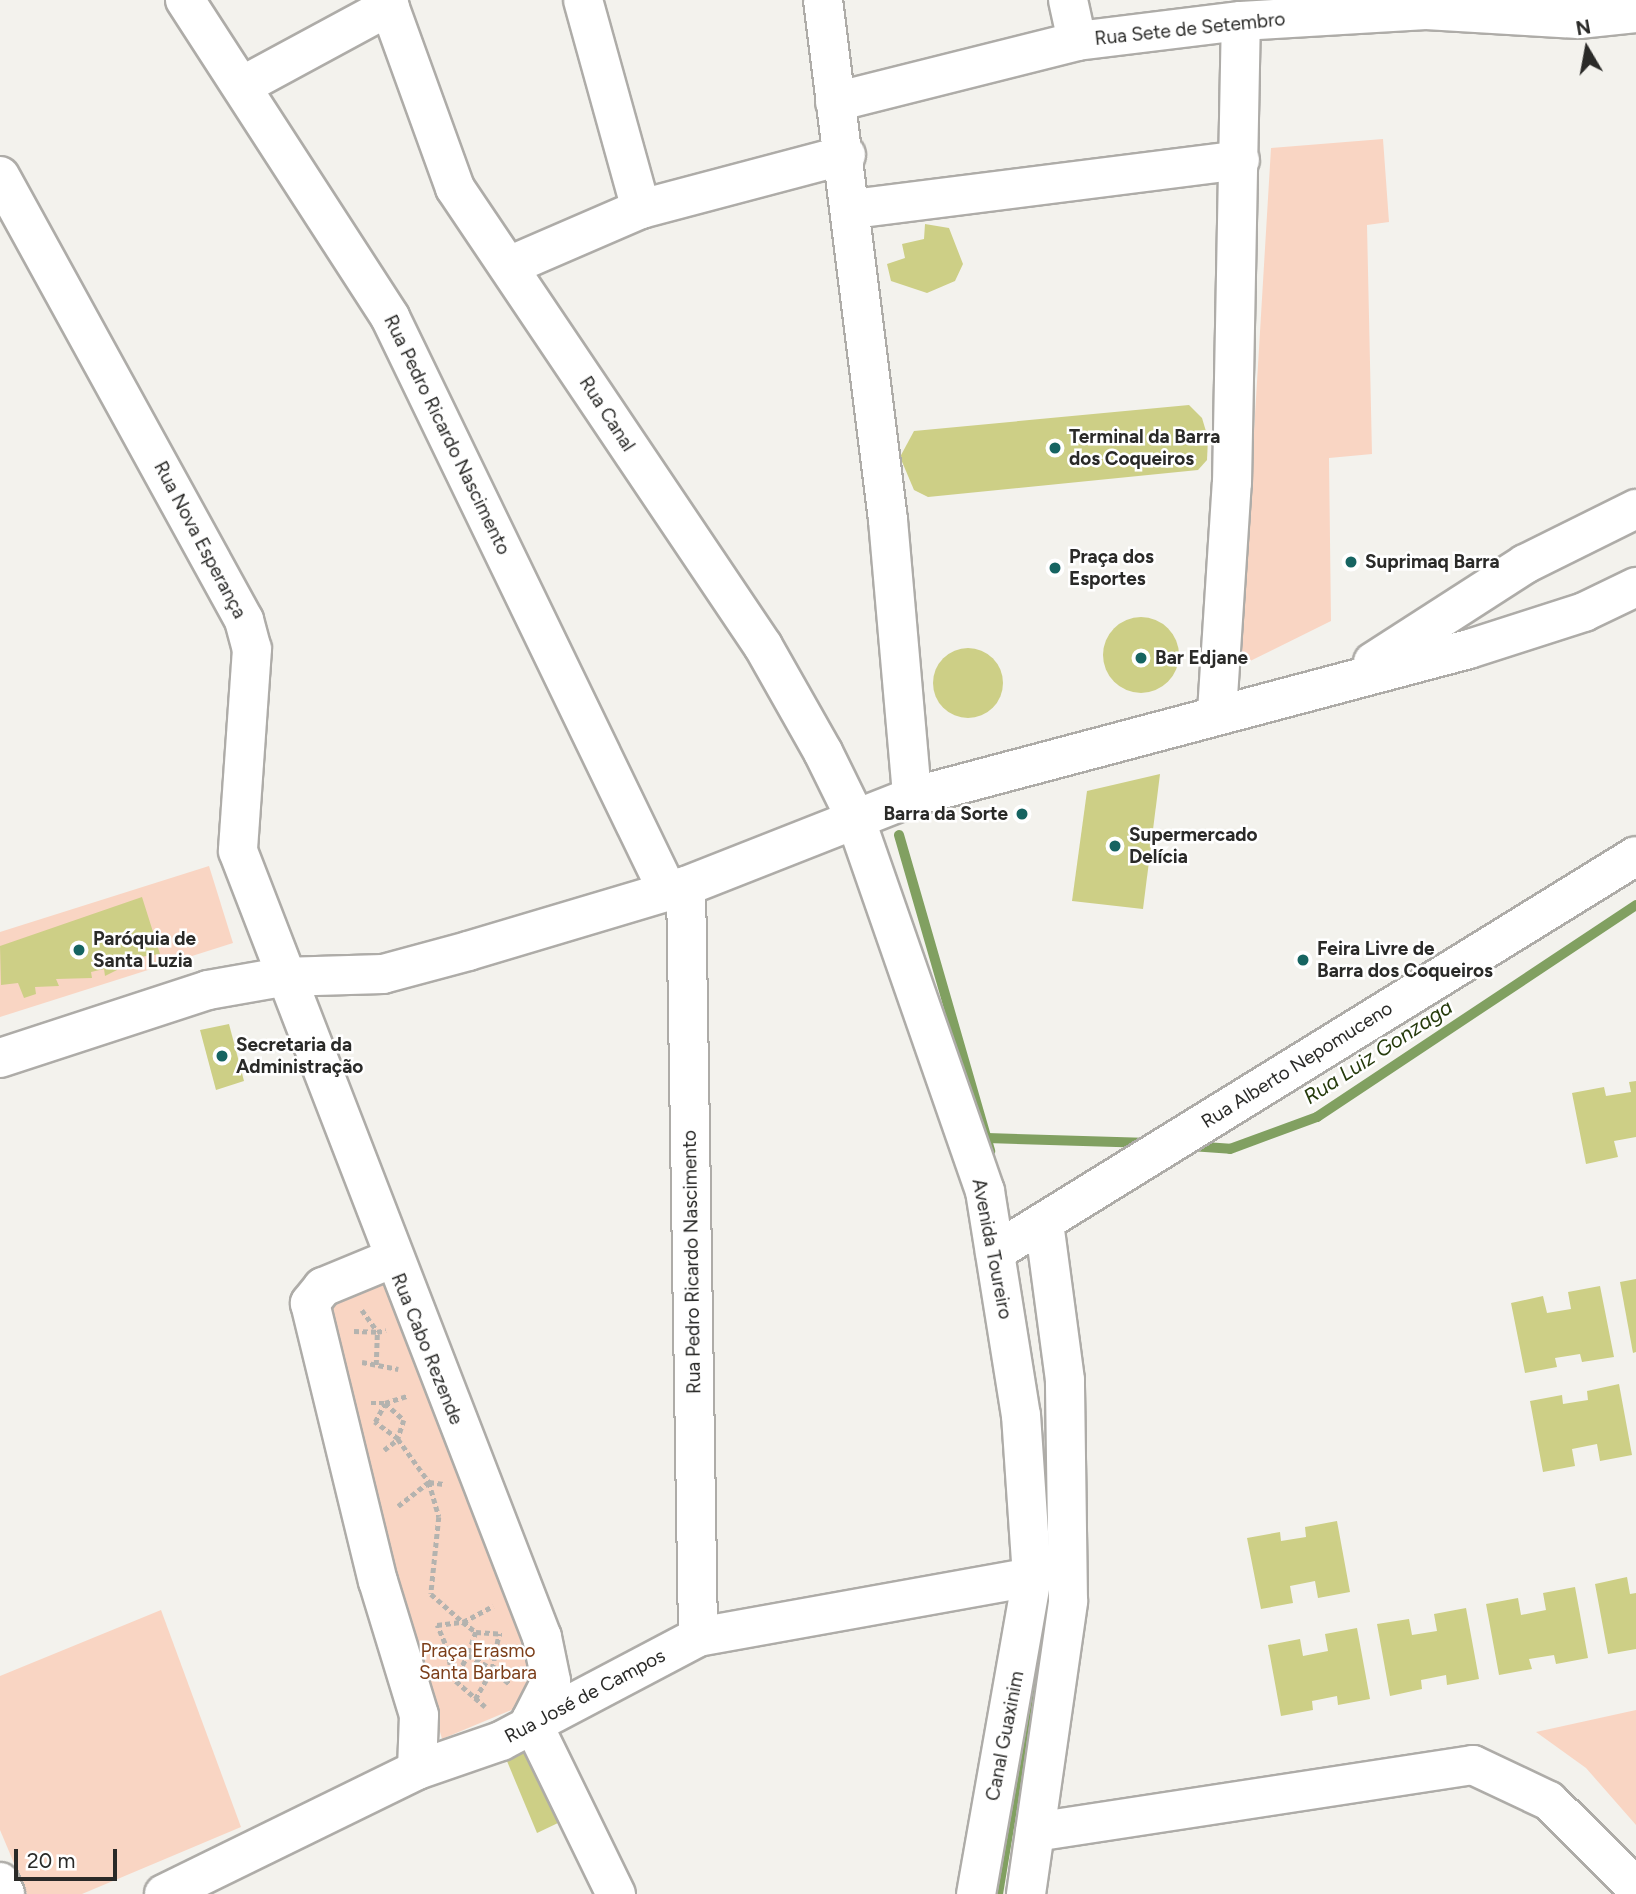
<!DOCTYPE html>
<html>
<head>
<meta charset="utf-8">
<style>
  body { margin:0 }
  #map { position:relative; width:1636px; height:1894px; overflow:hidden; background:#f3f2ed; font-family:Figtree,sans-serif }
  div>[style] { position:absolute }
  .green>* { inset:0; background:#f9d5c3 }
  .stream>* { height:10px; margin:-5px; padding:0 5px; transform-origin:5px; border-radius:5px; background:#81a061 }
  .building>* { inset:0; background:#cdcf86 }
  .round { border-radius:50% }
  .path>* { height:4.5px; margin-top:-2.25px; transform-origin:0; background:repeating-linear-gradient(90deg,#b4b3af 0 5px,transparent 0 8.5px) }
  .roads { filter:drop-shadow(2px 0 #aeaca8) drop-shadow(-2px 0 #aeaca8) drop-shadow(0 2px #aeaca8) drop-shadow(0 -2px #aeaca8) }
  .minor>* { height:38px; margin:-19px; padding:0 19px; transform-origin:19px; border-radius:19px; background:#fff }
  .dots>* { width:19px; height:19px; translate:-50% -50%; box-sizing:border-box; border:4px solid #fff; border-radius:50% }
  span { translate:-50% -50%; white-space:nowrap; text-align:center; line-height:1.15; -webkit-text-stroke:5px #fff; paint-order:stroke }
  .street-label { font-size:19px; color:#2a2a28 }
  .poi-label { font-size:19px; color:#2a2a28; font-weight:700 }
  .left { translate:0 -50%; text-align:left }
  .right { translate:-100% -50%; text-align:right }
  .park-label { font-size:19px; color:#7c3e19 }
  .water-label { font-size:21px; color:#253a0b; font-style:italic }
  .north { position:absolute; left:1552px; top:14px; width:70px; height:70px; -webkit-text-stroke:5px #fff; paint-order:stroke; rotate:350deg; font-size:19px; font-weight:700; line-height:28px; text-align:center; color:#2a2a28 }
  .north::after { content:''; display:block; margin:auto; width:24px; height:32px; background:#2a2a28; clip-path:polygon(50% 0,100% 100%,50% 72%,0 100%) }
  .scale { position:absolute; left:14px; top:1849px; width:103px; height:32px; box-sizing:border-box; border:4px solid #2a2a28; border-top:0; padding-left:9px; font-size:21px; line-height:24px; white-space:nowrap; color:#2a2a28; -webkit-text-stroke:5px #fff; paint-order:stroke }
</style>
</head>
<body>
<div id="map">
  <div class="green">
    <div style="clip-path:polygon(1383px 139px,1389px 222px,1367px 225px,1372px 454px,1329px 458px,1331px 621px,1240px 666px,1271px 148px)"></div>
    <div style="clip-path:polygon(209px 866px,233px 943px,0 1017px,0 932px)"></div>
    <div style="clip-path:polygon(385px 1272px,534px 1650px,540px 1698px,442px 1739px,321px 1304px)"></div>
    <div style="clip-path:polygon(161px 1610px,241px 1827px,82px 1894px,27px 1894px,0 1830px,0 1676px)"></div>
    <div style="clip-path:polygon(1636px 1710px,1636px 1825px,1586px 1768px,1536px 1732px)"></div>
  </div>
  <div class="stream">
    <div style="left:899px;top:835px;width:329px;rotate:73.9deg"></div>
    <div style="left:987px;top:1138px;width:163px;rotate:1.8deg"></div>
    <div style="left:1191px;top:1146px;width:39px;rotate:4deg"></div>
    <div style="left:1230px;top:1149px;width:93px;rotate:-20.2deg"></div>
    <div style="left:1317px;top:1117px;width:383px;rotate:-33.6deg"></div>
    <div style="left:998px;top:1894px;width:256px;rotate:-80.6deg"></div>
  </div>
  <div class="building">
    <div style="clip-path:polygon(925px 224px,949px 228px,963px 264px,955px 281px,927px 293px,891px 281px,887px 264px,905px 258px,902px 244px,924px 239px)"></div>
    <div style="clip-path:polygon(1189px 405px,1202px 418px,1208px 438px,1207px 460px,1198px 470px,928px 497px,914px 490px,900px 457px,914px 431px)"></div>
    <div class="round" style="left:1103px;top:617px;width:76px;height:76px"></div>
    <div class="round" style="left:933px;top:648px;width:70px;height:70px"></div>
    <div style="clip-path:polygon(1160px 774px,1143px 909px,1072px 901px,1087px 791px)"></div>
    <div style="clip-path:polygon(142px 897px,160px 954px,133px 958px,126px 968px,125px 960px,114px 963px,117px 970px,105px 976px,104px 969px,91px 972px,92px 978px,56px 979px,59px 986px,35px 987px,36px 994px,24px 998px,18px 983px,1px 985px,0 946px)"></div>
    <div style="clip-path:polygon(229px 1024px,244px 1081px,216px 1090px,200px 1030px)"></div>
    <div style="clip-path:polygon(1636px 1081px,1636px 1137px,1614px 1141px,1618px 1157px,1586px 1164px,1572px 1093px,1604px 1087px,1606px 1096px,1631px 1092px,1629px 1082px)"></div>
    <div style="clip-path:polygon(1636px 1279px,1636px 1352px,1633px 1353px,1620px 1282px)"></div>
    <div style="clip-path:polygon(1600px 1286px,1614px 1357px,1582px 1362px,1580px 1354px,1555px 1358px,1557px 1367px,1525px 1373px,1511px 1303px,1543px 1296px,1547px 1313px,1571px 1309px,1568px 1292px)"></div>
    <div style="clip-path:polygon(1619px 1384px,1632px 1455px,1600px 1461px,1597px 1444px,1572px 1449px,1575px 1466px,1543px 1472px,1530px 1401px,1562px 1395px,1563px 1404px,1588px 1400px,1587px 1391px)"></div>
    <div style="clip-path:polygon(1337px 1521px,1350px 1592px,1318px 1598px,1315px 1581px,1290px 1586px,1293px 1603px,1261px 1609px,1247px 1538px,1280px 1532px,1281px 1541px,1306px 1537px,1305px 1527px)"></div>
    <div style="clip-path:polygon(1627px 1577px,1630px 1594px,1636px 1593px,1636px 1649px,1608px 1654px,1595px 1584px)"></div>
    <div style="clip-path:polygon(1575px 1587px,1588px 1658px,1556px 1664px,1554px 1655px,1529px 1659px,1532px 1669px,1499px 1675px,1486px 1604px,1518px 1598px,1521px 1615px,1546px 1610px,1543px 1593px)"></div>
    <div style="clip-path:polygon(1466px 1608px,1479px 1679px,1447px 1685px,1446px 1675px,1421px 1680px,1422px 1689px,1390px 1696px,1377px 1624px,1409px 1619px,1412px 1635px,1437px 1631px,1434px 1614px)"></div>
    <div style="clip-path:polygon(1357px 1628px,1370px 1699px,1338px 1705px,1337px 1696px,1312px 1701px,1313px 1710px,1281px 1716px,1268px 1645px,1300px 1639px,1303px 1656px,1328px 1651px,1325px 1634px)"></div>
    <div style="clip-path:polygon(527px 1752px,558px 1823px,537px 1833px,504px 1754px)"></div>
  </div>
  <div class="path">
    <div style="left:362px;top:1310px;width:26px;rotate:54deg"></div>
    <div style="left:354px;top:1331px;width:23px;rotate:2deg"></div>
    <div style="left:362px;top:1362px;width:37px;rotate:11deg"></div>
    <div style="left:376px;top:1365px;width:33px;rotate:-88deg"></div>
    <div style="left:377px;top:1332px;width:9px;rotate:-13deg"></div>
    <div style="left:371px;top:1403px;width:14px"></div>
    <div style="left:385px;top:1403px;width:25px;rotate:42deg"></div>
    <div style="left:404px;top:1420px;width:20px;rotate:108deg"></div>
    <div style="left:398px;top:1439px;width:29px;rotate:-144deg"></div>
    <div style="left:375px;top:1422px;width:21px;rotate:-62deg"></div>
    <div style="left:385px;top:1403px;width:25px;rotate:-18deg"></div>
    <div style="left:384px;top:1450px;width:18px;rotate:-38deg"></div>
    <div style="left:398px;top:1439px;width:53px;rotate:54.2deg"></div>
    <div style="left:429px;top:1482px;width:15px;rotate:8deg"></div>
    <div style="left:398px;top:1506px;width:39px;rotate:-38deg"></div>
    <div style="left:429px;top:1482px;width:36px;rotate:74deg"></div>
    <div style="left:439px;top:1517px;width:77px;rotate:95.9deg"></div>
    <div style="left:431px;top:1594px;width:43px;rotate:41.2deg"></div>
    <div style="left:463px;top:1622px;width:34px;rotate:-28deg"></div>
    <div style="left:476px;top:1632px;width:24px;rotate:109deg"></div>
    <div style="left:468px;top:1655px;width:28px;rotate:30deg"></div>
    <div style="left:492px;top:1669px;width:36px;rotate:-79deg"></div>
    <div style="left:448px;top:1651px;width:29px;rotate:80deg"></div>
    <div style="left:492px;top:1669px;width:23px;rotate:40deg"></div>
    <div style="left:493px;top:1669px;width:19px;rotate:6deg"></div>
    <div style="left:475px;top:1699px;width:34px;rotate:-60deg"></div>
    <div style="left:485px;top:1707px;width:41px;rotate:-138.9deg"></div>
    <div style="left:454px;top:1680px;width:29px;rotate:-61deg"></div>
    <div style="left:468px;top:1655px;width:20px;rotate:-169deg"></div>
    <div style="left:448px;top:1651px;width:28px;rotate:-113deg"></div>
    <div style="left:437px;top:1625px;width:26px;rotate:-7deg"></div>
    <div style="left:463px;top:1622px;width:16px;rotate:38deg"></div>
    <div style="left:476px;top:1632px;width:26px;rotate:4deg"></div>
  </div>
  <div class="roads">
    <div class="minor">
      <div style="left:185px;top:0;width:378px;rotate:57.1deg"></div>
      <div style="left:390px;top:317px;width:639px;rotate:64.2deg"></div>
      <div style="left:387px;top:0;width:200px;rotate:70.1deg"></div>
      <div style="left:455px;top:188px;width:552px;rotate:56.08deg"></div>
      <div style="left:763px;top:646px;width:122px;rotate:60.5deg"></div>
      <div style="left:823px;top:752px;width:70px;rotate:63.8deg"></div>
      <div style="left:854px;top:815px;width:398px;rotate:70.8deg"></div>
      <div style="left:985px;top:1191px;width:227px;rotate:80.9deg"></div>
      <div style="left:1021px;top:1415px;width:162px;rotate:86.1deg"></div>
      <div style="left:1032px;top:1577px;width:322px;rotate:100deg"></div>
      <div style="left:583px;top:0;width:217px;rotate:74.5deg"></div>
      <div style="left:823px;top:0;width:524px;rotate:82.87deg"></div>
      <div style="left:888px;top:520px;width:278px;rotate:85deg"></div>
      <div style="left:1068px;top:0;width:42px;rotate:77.6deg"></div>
      <div style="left:242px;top:86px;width:168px;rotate:-28.4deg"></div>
      <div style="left:835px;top:102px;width:250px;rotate:-14.1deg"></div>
      <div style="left:1077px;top:41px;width:165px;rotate:-7deg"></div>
      <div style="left:1241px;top:21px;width:185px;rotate:-3.4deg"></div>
      <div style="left:1426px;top:10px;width:153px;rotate:3.4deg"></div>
      <div style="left:1579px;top:19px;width:57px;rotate:-6deg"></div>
      <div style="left:0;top:176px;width:507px;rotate:61.21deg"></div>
      <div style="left:244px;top:620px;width:30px;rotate:75deg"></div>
      <div style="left:252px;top:649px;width:202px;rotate:94deg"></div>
      <div style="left:238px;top:851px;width:843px;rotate:68.86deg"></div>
      <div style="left:542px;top:1637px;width:45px;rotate:78.4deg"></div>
      <div style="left:551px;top:1681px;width:44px;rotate:117.1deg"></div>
      <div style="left:531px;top:1720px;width:194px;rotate:64deg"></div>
      <div style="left:853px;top:209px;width:390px;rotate:-7.2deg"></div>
      <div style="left:509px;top:266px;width:144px;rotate:-23.4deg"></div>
      <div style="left:641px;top:209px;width:212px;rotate:-14.8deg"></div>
      <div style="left:1373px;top:662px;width:181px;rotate:-32.8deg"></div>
      <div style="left:1525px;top:564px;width:124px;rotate:-26.4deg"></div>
      <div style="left:1217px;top:712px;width:229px;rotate:-86.3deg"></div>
      <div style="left:1232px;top:483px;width:462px;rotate:-88.9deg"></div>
      <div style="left:686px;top:886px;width:751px;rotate:89.08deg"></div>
      <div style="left:0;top:1058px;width:219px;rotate:-18.1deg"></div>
      <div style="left:208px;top:990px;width:75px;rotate:-10deg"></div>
      <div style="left:282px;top:977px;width:101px;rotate:-1.7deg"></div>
      <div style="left:383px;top:974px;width:88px;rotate:-15.1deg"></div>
      <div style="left:468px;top:951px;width:227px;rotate:-16.6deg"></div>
      <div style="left:686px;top:886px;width:243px;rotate:-21.5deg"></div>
      <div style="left:912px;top:797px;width:576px;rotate:-14.88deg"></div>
      <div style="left:1469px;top:649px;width:121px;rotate:-17.8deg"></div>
      <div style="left:1584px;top:612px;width:58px;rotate:-25.7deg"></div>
      <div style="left:995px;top:1252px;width:753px;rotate:-31.71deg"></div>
      <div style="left:391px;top:1259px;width:74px;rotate:157.6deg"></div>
      <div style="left:323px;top:1287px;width:21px;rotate:129deg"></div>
      <div style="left:310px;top:1303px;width:286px;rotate:76.3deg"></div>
      <div style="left:378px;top:1581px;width:140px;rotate:73deg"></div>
      <div style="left:419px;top:1715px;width:55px;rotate:92.1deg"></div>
      <div style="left:1035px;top:1832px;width:443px;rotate:-8.7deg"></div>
      <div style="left:1473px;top:1765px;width:84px;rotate:25.3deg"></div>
      <div style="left:1549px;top:1801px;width:122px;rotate:44.7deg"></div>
      <div style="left:0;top:1882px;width:13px;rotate:67deg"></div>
      <div style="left:164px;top:1894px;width:282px;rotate:-26.1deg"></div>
      <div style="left:417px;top:1770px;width:89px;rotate:-19deg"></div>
      <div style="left:501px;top:1741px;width:223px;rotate:-27.8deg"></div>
      <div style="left:698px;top:1637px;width:339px;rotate:-10.2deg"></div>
      <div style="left:1026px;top:1894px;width:296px;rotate:-81.8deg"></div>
      <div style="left:1068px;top:1601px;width:221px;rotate:-90.8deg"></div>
      <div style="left:1065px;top:1380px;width:158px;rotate:-97.6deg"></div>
    </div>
  </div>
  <div class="dots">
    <div style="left:1055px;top:448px;background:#166461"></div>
    <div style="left:1351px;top:562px;background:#166461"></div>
    <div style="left:1055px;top:568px;background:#166461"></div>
    <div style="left:1141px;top:658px;background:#166461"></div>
    <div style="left:1022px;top:814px;background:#166461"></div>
    <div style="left:1115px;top:846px;background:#166461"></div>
    <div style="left:79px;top:950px;background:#166461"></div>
    <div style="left:1303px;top:960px;background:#166461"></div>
    <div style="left:222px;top:1056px;background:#166461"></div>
  </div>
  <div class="street-label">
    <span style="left:1190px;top:29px;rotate:-6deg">Rua Sete de Setembro</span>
    <span style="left:607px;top:414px;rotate:57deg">Rua Canal</span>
    <span style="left:447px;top:435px;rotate:64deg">Rua Pedro Ricardo Nascimento</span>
    <span style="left:200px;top:540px;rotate:62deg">Rua Nova Esperança</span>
    <span style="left:1297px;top:1065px;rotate:-32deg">Rua Alberto Nepomuceno</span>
    <span style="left:992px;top:1249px;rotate:79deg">Avenida Toureiro</span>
    <span style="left:692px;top:1262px;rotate:-91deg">Rua Pedro Ricardo Nascimento</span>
    <span style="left:427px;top:1349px;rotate:68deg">Rua Cabo Rezende</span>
    <span style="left:585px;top:1696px;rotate:-28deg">Rua José de Campos</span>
    <span style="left:1005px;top:1736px;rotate:-79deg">Canal Guaxinim</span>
  </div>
  <div class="poi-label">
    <span class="left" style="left:1069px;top:448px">Terminal da Barra<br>dos Coqueiros</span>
    <span class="left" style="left:1069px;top:568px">Praça dos<br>Esportes</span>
    <span class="left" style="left:1365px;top:562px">Suprimaq Barra</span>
    <span class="left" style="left:1155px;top:658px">Bar Edjane</span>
    <span class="right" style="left:1008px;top:814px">Barra da Sorte</span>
    <span class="left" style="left:1129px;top:846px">Supermercado<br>Delícia</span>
    <span class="left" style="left:93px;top:950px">Paróquia de<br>Santa Luzia</span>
    <span class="left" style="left:1317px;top:960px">Feira Livre de<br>Barra dos Coqueiros</span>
    <span class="left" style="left:236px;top:1056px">Secretaria da<br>Administração</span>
  </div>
  <div class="park-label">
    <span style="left:478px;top:1662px">Praça Erasmo<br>Santa Barbara</span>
  </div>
  <div class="water-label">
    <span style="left:1378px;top:1052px;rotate:-33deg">Rua Luiz Gonzaga</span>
  </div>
  <div class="north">N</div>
  <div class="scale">20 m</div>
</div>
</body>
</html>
